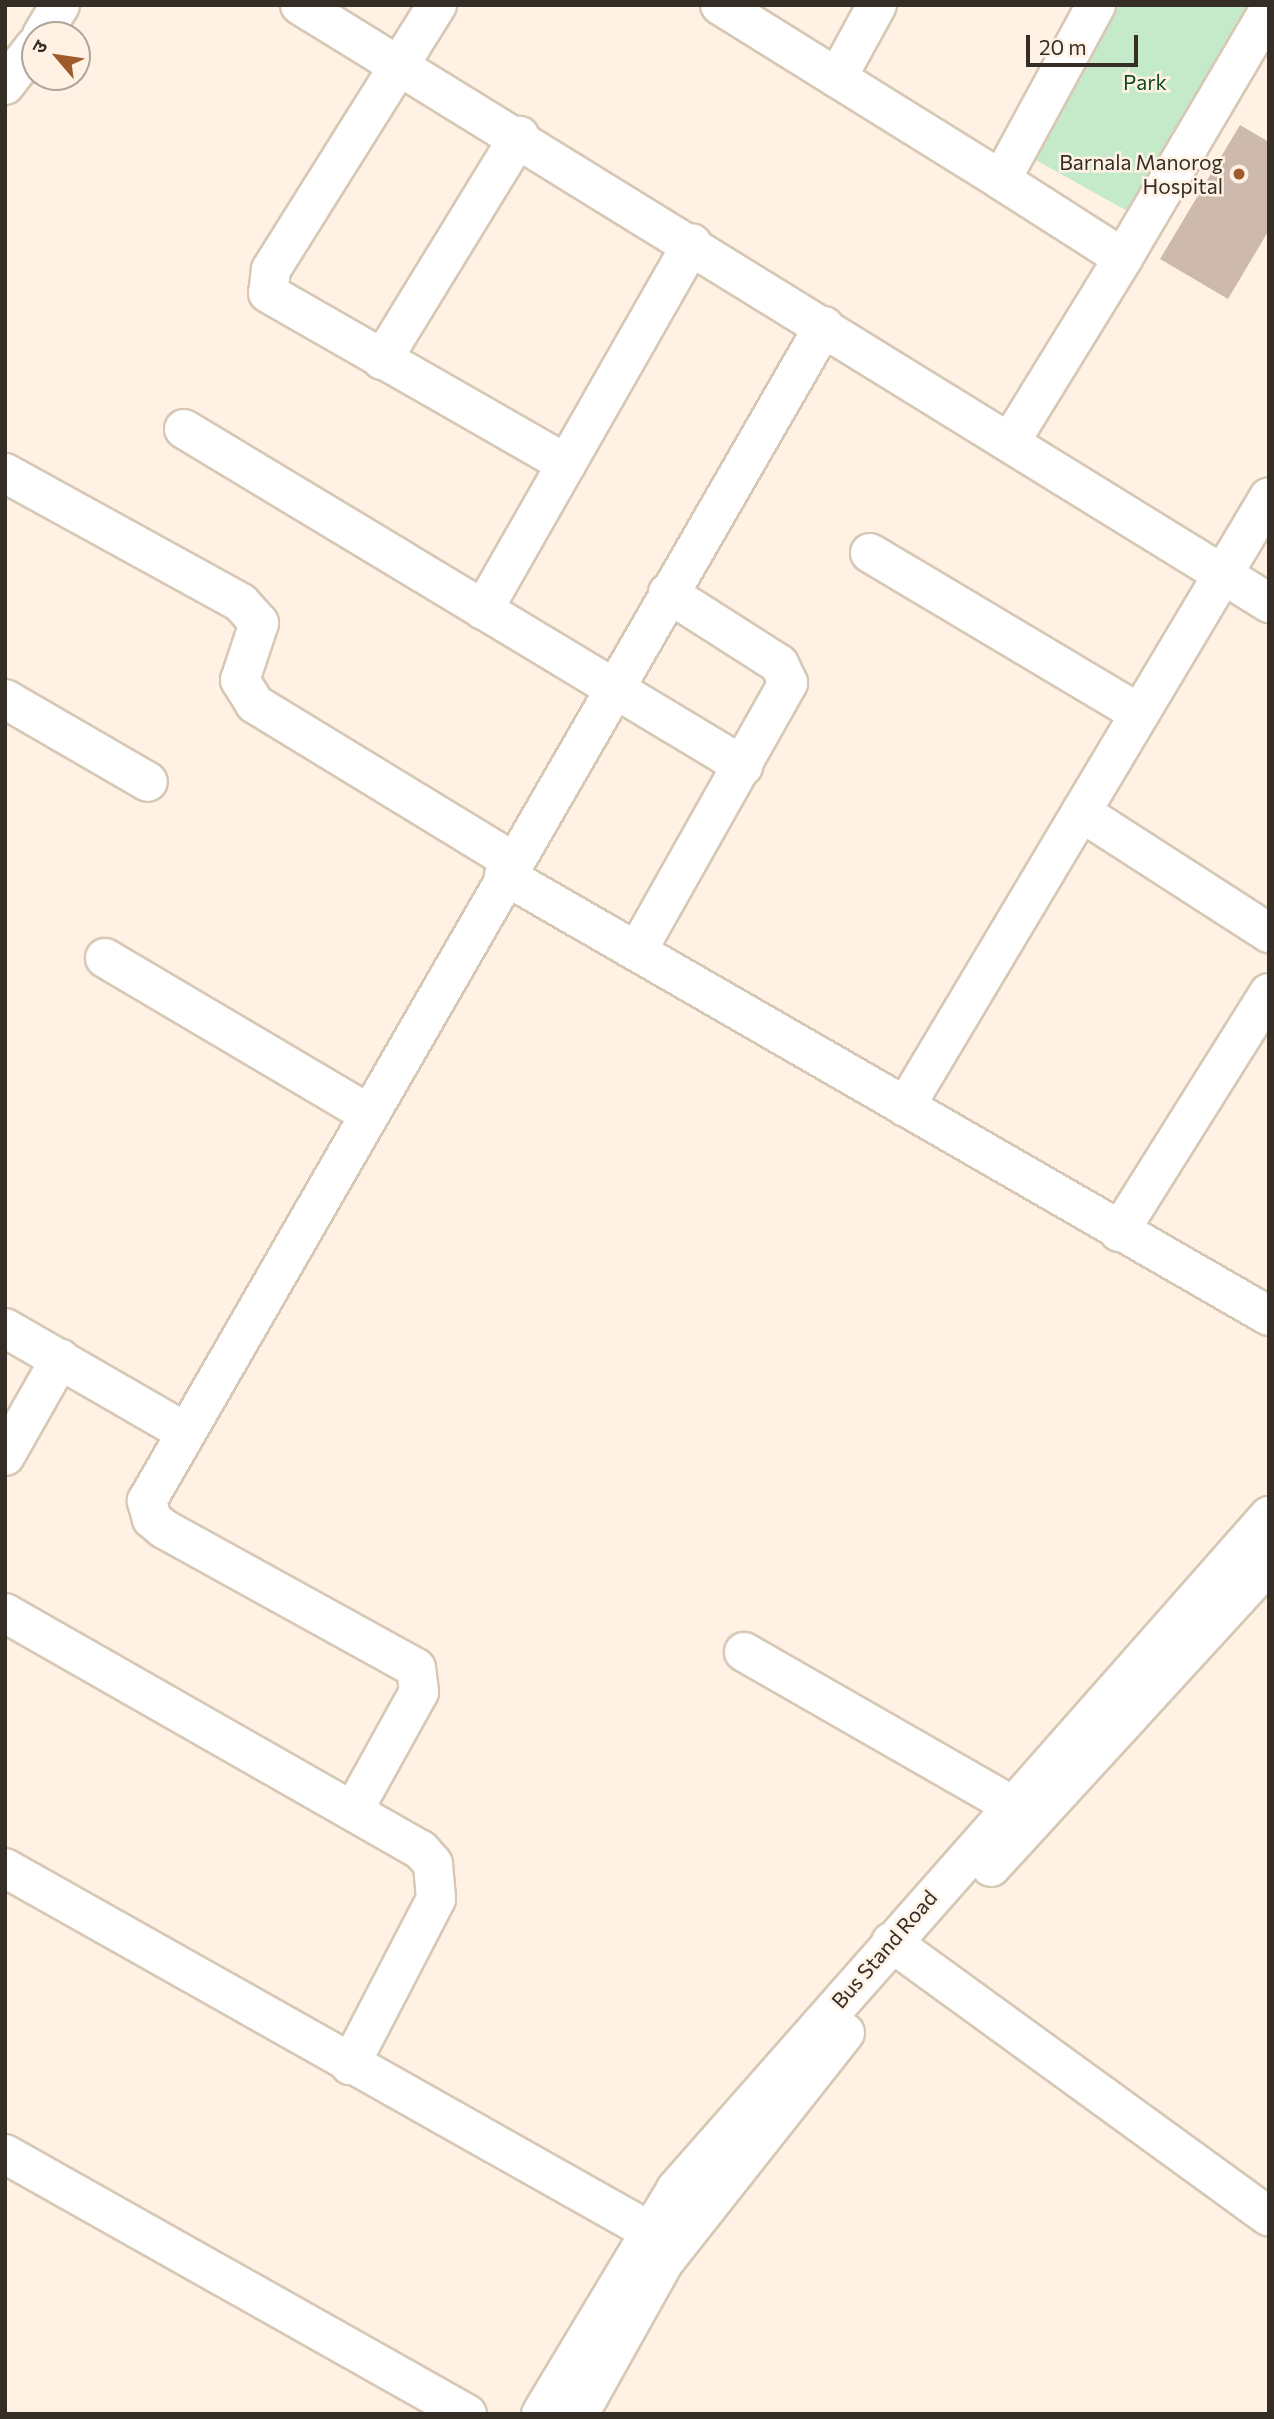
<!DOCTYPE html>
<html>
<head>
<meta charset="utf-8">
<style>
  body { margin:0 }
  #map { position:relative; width:1274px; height:2419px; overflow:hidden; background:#fff2e4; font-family:Commissioner,"Noto Sans Devanagari",sans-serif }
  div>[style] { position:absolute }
  .green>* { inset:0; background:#c4eaca }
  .building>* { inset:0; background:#cebaad }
  .roads { filter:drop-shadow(2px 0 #d7c8b6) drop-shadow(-2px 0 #d7c8b6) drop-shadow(0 2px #d7c8b6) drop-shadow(0 -2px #d7c8b6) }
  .street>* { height:38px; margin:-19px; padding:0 19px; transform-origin:19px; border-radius:19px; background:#fff }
  .secondary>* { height:38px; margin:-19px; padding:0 19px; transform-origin:19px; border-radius:19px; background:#fff }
  .dots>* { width:19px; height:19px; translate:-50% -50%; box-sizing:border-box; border:4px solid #fff2e4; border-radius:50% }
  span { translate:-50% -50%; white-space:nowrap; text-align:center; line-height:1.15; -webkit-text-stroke:5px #fff2e4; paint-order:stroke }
  .park-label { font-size:21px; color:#0e4921 }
  .poi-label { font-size:21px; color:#342e27 }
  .right { translate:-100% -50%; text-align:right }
  .street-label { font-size:21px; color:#342e27 }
  .frame { position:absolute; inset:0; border:7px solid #342e27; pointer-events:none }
  .north { position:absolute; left:21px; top:21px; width:70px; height:70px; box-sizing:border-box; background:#fff2e4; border:2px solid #aea498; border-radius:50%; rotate:299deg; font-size:19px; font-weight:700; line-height:28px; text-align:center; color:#342e27 }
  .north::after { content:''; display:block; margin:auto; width:24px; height:32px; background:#9f5b2c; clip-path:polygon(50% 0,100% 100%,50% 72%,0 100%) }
  .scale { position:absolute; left:1026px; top:35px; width:112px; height:32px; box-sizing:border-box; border:4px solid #342e27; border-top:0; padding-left:9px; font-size:21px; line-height:24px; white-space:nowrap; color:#342e27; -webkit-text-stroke:5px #fff2e4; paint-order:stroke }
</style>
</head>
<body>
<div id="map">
  <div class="green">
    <div style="clip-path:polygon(1119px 5px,1256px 5px,1138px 217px,1034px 159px)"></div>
  </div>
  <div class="building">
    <div style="clip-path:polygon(1240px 125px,1269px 142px,1269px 230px,1228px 299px,1160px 259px)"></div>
  </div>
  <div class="roads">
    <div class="street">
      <div style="left:300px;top:5px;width:1139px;rotate:31.68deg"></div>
      <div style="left:437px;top:5px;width:313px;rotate:122.1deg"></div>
      <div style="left:271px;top:270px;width:23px;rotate:97deg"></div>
      <div style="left:268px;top:293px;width:344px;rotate:29.8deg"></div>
      <div style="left:720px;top:5px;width:331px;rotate:31.9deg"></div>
      <div style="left:837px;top:78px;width:83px;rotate:-61.3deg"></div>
      <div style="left:1123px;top:258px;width:288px;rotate:-59.5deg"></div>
      <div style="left:382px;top:360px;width:263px;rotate:-58.5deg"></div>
      <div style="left:184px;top:429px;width:653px;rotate:31.08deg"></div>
      <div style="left:1010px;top:442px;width:216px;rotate:-58.4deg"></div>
      <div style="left:1123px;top:258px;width:145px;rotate:-147.4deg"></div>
      <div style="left:1001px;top:180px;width:199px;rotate:-61.5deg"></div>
      <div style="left:5px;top:473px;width:269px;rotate:28.8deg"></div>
      <div style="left:241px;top:603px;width:27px;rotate:48deg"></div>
      <div style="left:259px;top:623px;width:60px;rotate:108.4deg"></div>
      <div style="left:240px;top:680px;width:28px;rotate:58deg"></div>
      <div style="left:255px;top:704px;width:301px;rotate:31.4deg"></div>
      <div style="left:870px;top:553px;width:314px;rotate:30.8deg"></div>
      <div style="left:483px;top:610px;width:422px;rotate:-60.3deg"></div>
      <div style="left:5px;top:699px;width:165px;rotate:30.1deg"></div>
      <div style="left:1081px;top:812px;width:224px;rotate:32.8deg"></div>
      <div style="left:504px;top:875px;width:883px;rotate:29.96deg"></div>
      <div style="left:637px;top:951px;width:308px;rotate:-60.6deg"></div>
      <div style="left:788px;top:683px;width:21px;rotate:-115deg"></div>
      <div style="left:779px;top:664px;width:132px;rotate:-147.4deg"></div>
      <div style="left:105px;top:958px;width:307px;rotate:30.6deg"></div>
      <div style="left:905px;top:1107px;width:710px;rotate:-59.17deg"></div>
      <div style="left:1119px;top:1232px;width:282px;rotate:-57.9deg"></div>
      <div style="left:5px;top:1328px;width:208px;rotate:30deg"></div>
      <div style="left:5px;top:1456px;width:112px;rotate:-60.4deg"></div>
      <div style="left:5px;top:1613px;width:479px;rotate:29.7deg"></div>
      <div style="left:421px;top:1850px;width:18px;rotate:49deg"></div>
      <div style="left:433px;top:1864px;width:35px;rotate:85deg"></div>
      <div style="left:436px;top:1899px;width:187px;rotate:117.4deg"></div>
      <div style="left:744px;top:1652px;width:308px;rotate:29.8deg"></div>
      <div style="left:353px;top:1811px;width:136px;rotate:-61deg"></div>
      <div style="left:419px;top:1692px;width:24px;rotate:-97deg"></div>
      <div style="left:416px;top:1668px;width:288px;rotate:-151.1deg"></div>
      <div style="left:164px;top:1529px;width:16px;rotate:-140deg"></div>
      <div style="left:152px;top:1519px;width:19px;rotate:-106deg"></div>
      <div style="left:147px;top:1501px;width:1356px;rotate:-60.05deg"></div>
      <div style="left:5px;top:1868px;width:736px;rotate:29.39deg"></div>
      <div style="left:891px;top:1942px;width:467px;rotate:36deg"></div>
      <div style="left:5px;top:2154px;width:530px;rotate:29.37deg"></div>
    </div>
    <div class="secondary">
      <div style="left:42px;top:35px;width:35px;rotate:-59deg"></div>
      <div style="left:5px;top:85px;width:49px;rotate:-52.4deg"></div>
      <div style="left:991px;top:1867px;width:411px;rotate:-47.5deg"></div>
      <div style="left:541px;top:2414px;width:262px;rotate:-59deg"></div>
      <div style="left:676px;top:2189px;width:897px;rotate:-48.62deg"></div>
      <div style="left:579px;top:2414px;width:174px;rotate:-60.8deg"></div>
      <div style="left:664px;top:2262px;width:292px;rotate:-51.7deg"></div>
    </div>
  </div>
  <div class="dots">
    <div style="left:1239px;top:174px;background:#9f5b2c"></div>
  </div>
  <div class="park-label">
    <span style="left:1145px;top:82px">Park</span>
  </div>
  <div class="poi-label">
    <span class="right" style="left:1223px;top:174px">Barnala Manorog<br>Hospital</span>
  </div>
  <div class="street-label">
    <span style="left:884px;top:1949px;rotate:-49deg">Bus Stand Road</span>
  </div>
  <div class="frame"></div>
  <div class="north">उ</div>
  <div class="scale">20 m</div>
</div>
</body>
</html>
